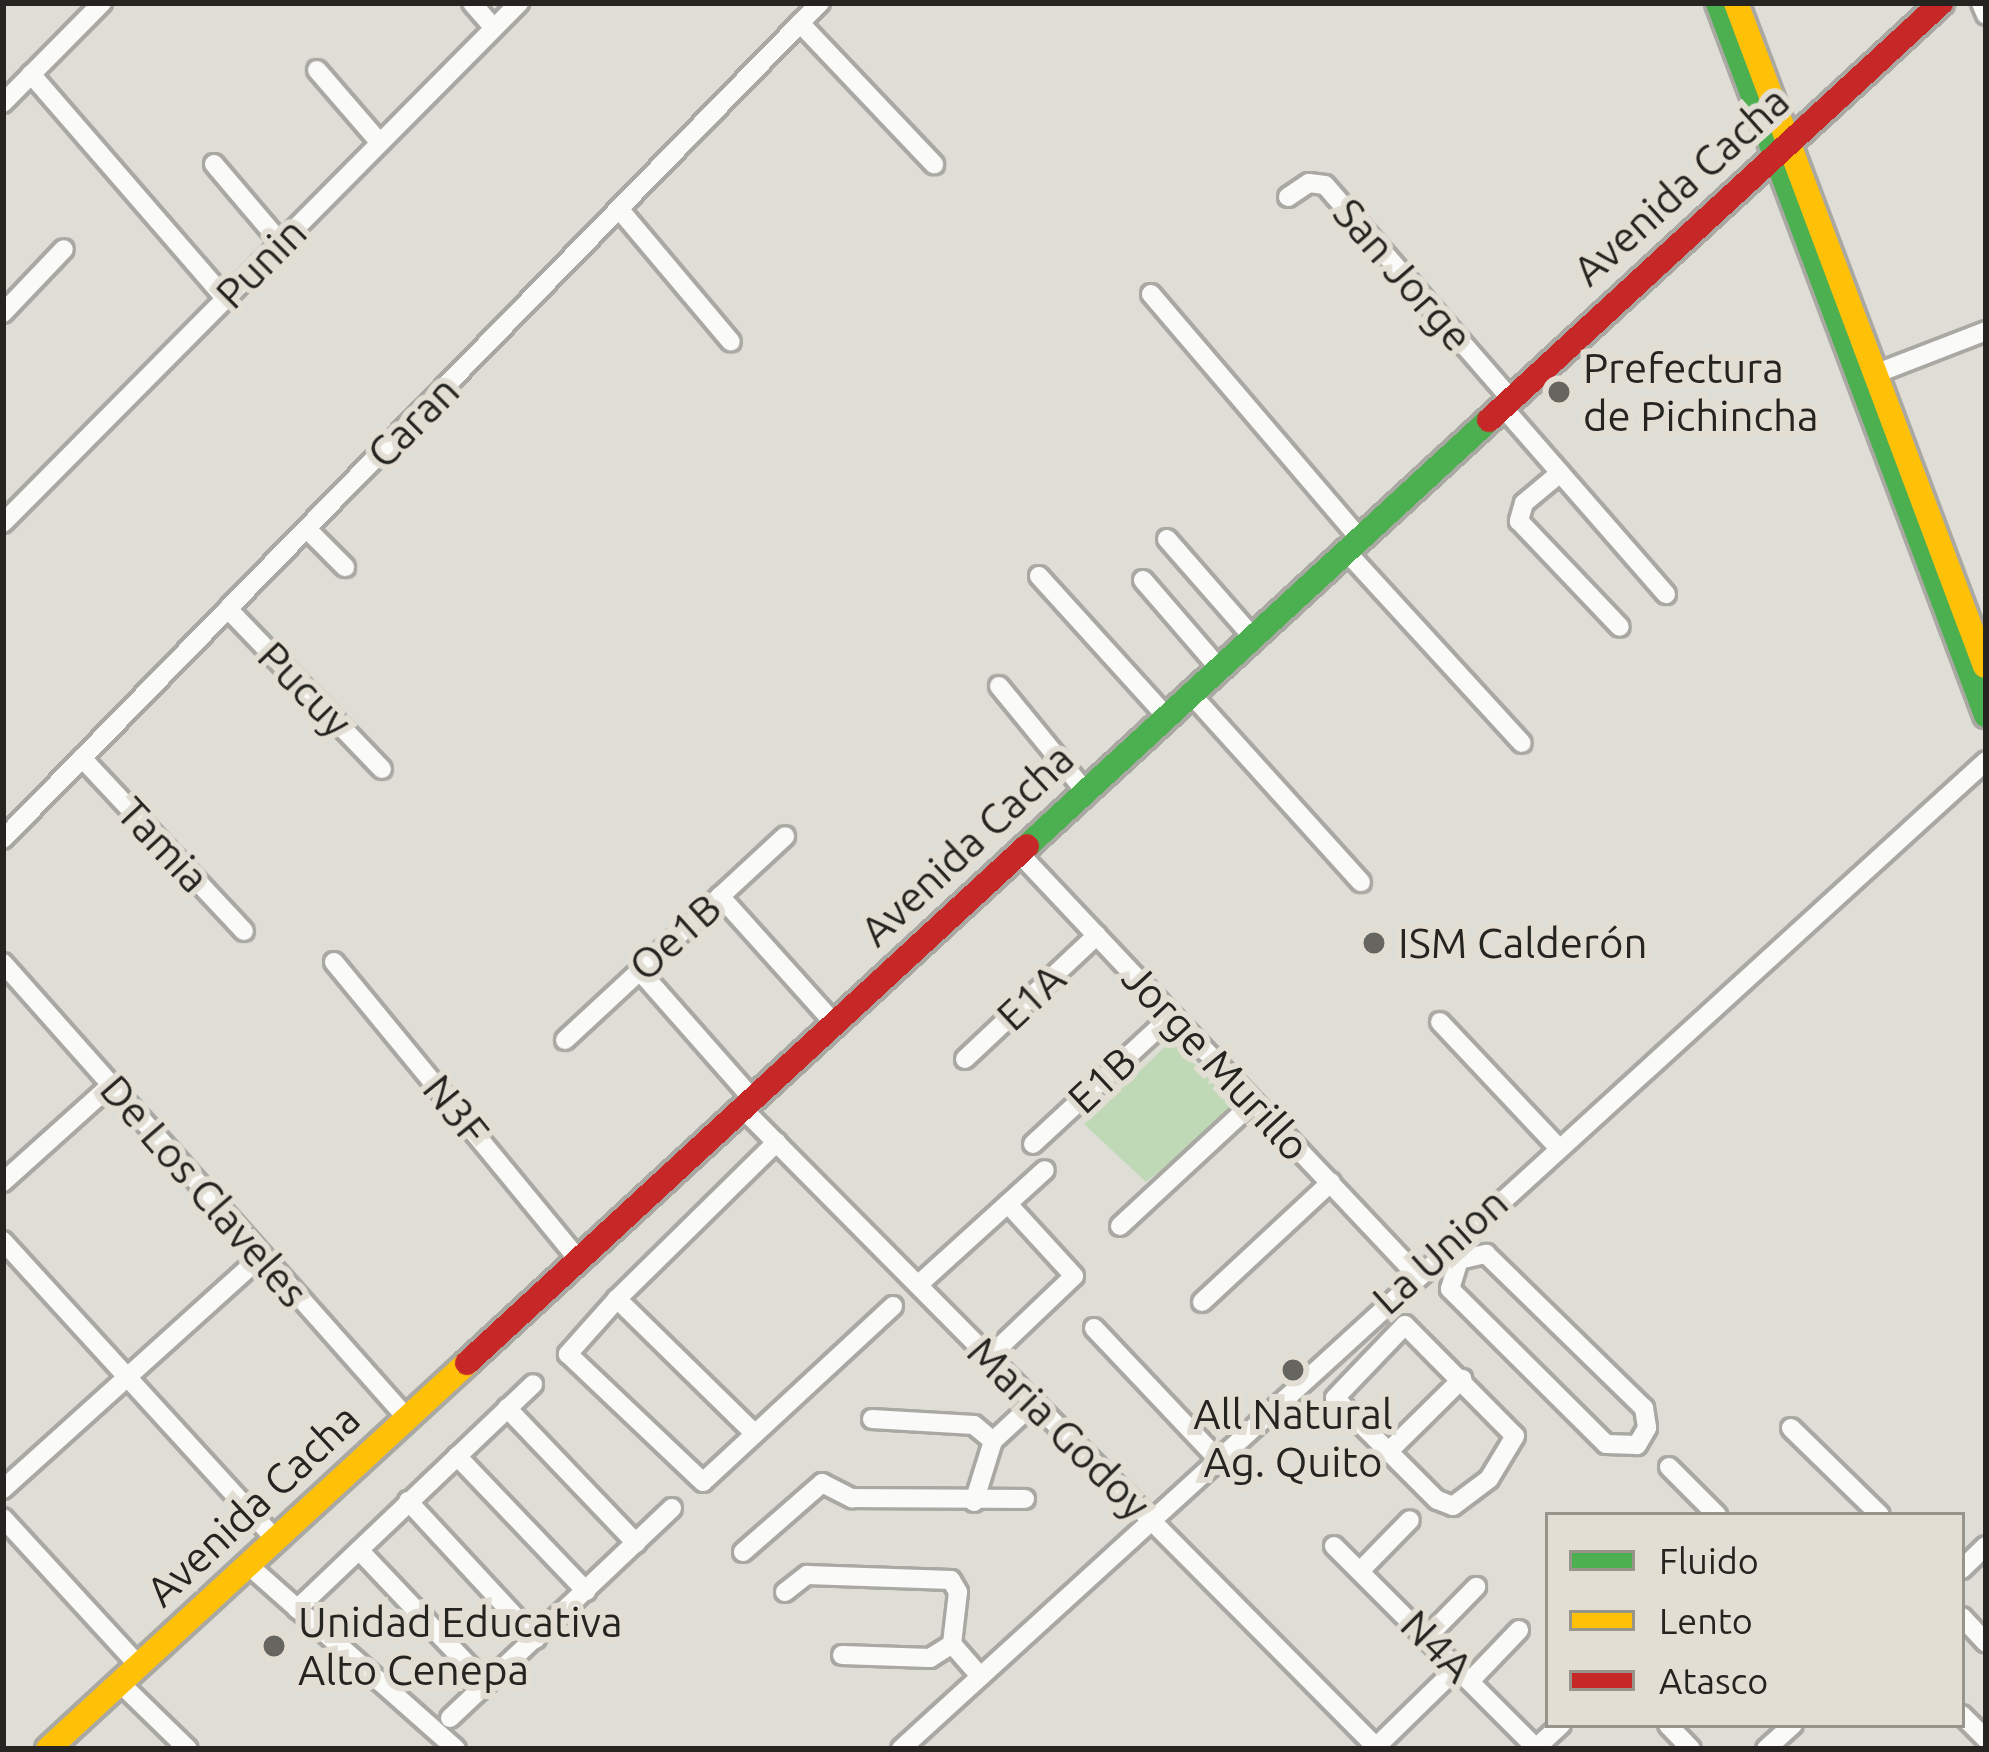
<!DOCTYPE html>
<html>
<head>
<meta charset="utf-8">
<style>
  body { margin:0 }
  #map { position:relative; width:1989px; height:1752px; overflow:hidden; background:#deddd6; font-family:Ubuntu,sans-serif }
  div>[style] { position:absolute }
  .green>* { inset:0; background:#bfd9b6 }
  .roads { filter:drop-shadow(3px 0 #aaa8a3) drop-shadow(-3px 0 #aaa8a3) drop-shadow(0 3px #aaa8a3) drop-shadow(0 -3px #aaa8a3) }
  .street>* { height:18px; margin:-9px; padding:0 9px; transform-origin:9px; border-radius:9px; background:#fafaf9 }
  .fast>* { height:24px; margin:-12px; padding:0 12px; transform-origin:12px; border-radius:12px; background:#4caf50 }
  .slow>* { height:24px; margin:-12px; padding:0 12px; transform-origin:12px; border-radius:12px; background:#ffc107 }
  .jam>* { height:24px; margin:-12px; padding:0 12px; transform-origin:12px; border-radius:12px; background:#c62828 }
  .dots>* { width:33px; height:33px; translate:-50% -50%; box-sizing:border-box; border:6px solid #e2ded3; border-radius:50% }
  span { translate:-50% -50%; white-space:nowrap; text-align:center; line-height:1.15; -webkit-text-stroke:12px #e2ded3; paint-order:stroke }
  .street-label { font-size:42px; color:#252420 }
  .poi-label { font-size:42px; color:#252420 }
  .left { translate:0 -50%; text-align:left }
  .frame { position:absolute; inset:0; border:6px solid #252420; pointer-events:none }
  .legend { position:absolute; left:1545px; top:1512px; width:420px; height:216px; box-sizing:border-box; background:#e2ded3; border:3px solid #96948b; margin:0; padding:15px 21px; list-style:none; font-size:36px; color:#252420 }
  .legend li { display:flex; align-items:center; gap:24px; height:60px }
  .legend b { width:60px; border:3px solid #96948b }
</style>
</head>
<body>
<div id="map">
  <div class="green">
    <div style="clip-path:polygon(1171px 1041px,1238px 1107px,1146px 1182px,1084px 1124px)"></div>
  </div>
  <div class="roads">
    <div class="street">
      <div style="left:472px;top:3px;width:33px;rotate:49deg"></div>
      <div style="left:1981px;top:3px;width:13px;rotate:67deg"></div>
      <div style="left:800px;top:23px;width:195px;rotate:46.5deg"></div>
      <div style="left:317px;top:70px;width:96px;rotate:49.2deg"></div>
      <div style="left:31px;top:74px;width:298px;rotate:49.1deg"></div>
      <div style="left:3px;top:103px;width:141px;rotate:-45.3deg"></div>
      <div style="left:214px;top:164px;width:104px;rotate:49.7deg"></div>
      <div style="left:1288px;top:197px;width:25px;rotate:-34deg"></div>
      <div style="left:1309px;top:183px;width:16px;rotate:7deg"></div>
      <div style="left:1325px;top:185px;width:281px;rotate:49deg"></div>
      <div style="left:620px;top:210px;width:172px;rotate:49.9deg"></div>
      <div style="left:1151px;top:294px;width:318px;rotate:49.5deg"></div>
      <div style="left:3px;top:313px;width:88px;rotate:-46.4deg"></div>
      <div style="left:1867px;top:377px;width:128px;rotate:-21.1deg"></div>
      <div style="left:1501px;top:405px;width:251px;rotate:48.9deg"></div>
      <div style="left:1560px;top:473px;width:47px;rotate:140.2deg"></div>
      <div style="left:1524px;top:503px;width:19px;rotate:106deg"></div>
      <div style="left:1519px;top:521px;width:146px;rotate:46.4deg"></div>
      <div style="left:3px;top:523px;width:733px;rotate:-45.22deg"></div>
      <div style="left:307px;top:529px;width:54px;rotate:45deg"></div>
      <div style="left:1167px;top:539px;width:128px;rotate:48.8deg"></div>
      <div style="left:1344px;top:549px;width:263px;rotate:47.5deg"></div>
      <div style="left:1039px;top:576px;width:188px;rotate:47.8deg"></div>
      <div style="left:1143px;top:580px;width:115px;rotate:49.2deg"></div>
      <div style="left:228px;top:609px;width:222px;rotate:46.1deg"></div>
      <div style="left:999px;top:686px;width:134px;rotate:50.7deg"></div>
      <div style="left:1190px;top:693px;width:255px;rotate:47.9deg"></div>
      <div style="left:82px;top:758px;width:237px;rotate:46.9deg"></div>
      <div style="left:3px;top:839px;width:1169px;rotate:-45.66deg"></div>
      <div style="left:1017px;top:851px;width:580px;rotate:46.68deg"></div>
      <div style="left:720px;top:896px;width:169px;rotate:48.1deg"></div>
      <div style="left:334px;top:962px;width:383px;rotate:50.6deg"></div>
      <div style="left:3px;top:963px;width:607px;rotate:48.41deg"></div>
      <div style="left:639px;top:970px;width:169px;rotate:48.6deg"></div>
      <div style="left:1440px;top:1022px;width:170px;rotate:46.7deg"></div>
      <div style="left:565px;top:1040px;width:300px;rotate:-42.8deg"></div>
      <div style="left:965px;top:1059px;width:181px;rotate:-43.2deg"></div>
      <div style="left:741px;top:1107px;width:904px;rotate:45.22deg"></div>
      <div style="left:1033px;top:1144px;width:188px;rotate:-42.8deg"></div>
      <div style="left:3px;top:1182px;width:145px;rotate:-41.9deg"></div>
      <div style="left:1120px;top:1226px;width:181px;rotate:-42.8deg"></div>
      <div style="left:3px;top:1241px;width:402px;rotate:47.6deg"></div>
      <div style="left:1486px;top:1254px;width:221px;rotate:44.3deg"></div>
      <div style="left:1644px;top:1408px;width:20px;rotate:81deg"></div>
      <div style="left:1647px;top:1428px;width:20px;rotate:120deg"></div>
      <div style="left:1637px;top:1445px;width:31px;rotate:-178deg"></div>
      <div style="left:1606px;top:1444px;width:220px;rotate:-135.2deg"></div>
      <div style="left:1450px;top:1289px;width:30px;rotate:-73deg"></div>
      <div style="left:1459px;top:1260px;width:28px;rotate:-13deg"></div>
      <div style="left:918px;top:1285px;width:171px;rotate:-42.2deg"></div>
      <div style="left:617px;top:1299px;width:74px;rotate:131.7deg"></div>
      <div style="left:568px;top:1354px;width:186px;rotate:43.5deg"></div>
      <div style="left:703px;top:1482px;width:259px;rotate:-42.8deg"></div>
      <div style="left:1202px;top:1302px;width:176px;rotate:-42.9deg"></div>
      <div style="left:1405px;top:1325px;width:156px;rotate:45.3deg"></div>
      <div style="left:1515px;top:1436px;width:50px;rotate:121.2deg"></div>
      <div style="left:1489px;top:1479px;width:45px;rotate:143.1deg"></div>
      <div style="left:1453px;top:1506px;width:17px;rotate:-159deg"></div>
      <div style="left:1437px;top:1500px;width:144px;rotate:-135deg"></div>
      <div style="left:1335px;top:1398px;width:101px;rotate:-46.2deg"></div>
      <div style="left:1094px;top:1328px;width:176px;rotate:46.6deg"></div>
      <div style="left:989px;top:1357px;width:117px;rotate:-43.6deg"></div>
      <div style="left:1074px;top:1276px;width:98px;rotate:-132.5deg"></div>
      <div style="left:507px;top:1408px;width:187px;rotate:46.3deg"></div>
      <div style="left:872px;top:1419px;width:102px;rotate:3.4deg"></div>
      <div style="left:974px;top:1425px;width:25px;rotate:40deg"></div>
      <div style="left:1791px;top:1428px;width:124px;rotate:44.3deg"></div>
      <div style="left:754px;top:1433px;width:192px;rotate:-135.6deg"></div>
      <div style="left:617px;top:1299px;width:224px;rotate:-44.5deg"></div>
      <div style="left:1389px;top:1451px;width:103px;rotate:-44.6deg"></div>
      <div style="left:457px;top:1456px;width:187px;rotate:46.3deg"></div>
      <div style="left:1669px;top:1467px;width:68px;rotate:45deg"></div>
      <div style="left:3px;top:1489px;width:347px;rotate:-42deg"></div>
      <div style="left:408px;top:1501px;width:188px;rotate:47.2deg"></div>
      <div style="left:974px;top:1502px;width:64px;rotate:-72.7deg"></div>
      <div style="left:993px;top:1441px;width:56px;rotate:-42.8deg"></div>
      <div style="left:3px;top:1518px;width:200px;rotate:47.4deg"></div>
      <div style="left:1334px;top:1546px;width:287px;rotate:45deg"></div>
      <div style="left:359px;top:1550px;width:185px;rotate:46.5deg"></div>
      <div style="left:486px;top:1684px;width:256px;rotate:-43.4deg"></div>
      <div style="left:743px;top:1552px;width:105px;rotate:-41.1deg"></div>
      <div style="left:822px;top:1483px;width:34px;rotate:27deg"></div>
      <div style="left:852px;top:1498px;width:173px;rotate:0.3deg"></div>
      <div style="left:247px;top:1564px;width:279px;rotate:41.5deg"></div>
      <div style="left:1962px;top:1569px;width:33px;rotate:-44deg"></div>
      <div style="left:1360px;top:1571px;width:71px;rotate:-45.6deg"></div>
      <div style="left:785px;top:1592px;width:28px;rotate:-38deg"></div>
      <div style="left:807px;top:1575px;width:144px;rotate:2deg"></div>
      <div style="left:951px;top:1580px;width:14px;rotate:60deg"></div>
      <div style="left:958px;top:1592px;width:52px;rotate:96.6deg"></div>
      <div style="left:952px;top:1644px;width:43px;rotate:48.8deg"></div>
      <div style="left:297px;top:1609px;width:326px;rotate:-43.6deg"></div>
      <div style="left:1962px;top:1617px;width:35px;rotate:47deg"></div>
      <div style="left:1428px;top:1636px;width:69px;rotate:-45.6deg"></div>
      <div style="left:842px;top:1655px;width:88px;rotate:2deg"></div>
      <div style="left:930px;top:1658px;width:26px;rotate:-32deg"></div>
      <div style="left:1472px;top:1679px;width:68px;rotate:-46.2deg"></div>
      <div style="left:119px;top:1682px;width:96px;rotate:44.2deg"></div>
      <div style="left:1962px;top:1715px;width:34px;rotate:45deg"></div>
      <div style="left:450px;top:1718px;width:50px;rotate:-43.4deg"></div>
      <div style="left:1668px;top:1725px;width:33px;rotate:46deg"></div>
      <div style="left:1376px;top:1747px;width:116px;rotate:-44.3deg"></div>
      <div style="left:1536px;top:1748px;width:34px;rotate:-43deg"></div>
      <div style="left:901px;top:1749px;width:1467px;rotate:-42.32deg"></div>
      <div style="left:1766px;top:1749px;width:36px;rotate:-42deg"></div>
    </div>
    <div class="fast">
      <div style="left:1718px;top:3px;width:761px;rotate:69.37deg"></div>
      <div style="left:1027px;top:846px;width:628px;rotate:-42.68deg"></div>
    </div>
    <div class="slow">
      <div style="left:1736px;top:3px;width:708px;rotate:69.42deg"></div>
      <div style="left:48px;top:1749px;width:570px;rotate:-42.65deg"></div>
    </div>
    <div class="jam">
      <div style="left:1489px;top:420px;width:615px;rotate:-42.69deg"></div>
      <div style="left:467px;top:1363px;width:762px;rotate:-42.71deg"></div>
    </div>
  </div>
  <div class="dots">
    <div style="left:1559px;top:392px;background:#666560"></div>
    <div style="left:1374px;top:943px;background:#666560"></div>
    <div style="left:1293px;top:1370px;background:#666560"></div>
    <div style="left:274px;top:1646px;background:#666560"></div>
  </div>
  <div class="street-label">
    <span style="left:1681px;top:186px;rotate:-42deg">Avenida Cacha</span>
    <span style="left:261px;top:263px;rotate:-45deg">Punin</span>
    <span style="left:1403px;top:275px;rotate:49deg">San Jorge</span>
    <span style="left:413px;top:422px;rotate:-45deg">Caran</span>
    <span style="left:305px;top:689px;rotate:46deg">Pucuy</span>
    <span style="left:163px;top:845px;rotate:47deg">Tamia</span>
    <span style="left:967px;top:845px;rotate:-43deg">Avenida Cacha</span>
    <span style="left:675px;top:937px;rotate:-42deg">Oe1B</span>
    <span style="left:1031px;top:997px;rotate:-43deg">E1A</span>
    <span style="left:1216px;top:1062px;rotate:47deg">Jorge Murillo</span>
    <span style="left:1102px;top:1080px;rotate:-43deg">E1B</span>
    <span style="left:456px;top:1110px;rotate:51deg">N3F</span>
    <span style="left:204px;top:1191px;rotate:49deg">De Los Claveles</span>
    <span style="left:1440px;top:1251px;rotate:-42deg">La Union</span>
    <span style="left:1059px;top:1428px;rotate:45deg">Maria Godoy</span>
    <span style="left:253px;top:1505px;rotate:-43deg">Avenida Cacha</span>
    <span style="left:1437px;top:1646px;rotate:45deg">N4A</span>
  </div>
  <div class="poi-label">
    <span class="left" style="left:1583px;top:392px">Prefectura<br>de Pichincha</span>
    <span class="left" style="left:1398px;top:943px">ISM Calderón</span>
    <span style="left:1293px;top:1438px">All Natural<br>Ag. Quito</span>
    <span class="left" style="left:298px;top:1646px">Unidad Educativa<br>Alto Cenepa</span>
  </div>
  <div class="frame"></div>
  <ul class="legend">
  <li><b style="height:15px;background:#4caf50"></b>Fluido</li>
  <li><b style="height:15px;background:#ffc107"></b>Lento</li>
  <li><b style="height:15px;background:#c62828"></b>Atasco</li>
  </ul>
</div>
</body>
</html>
